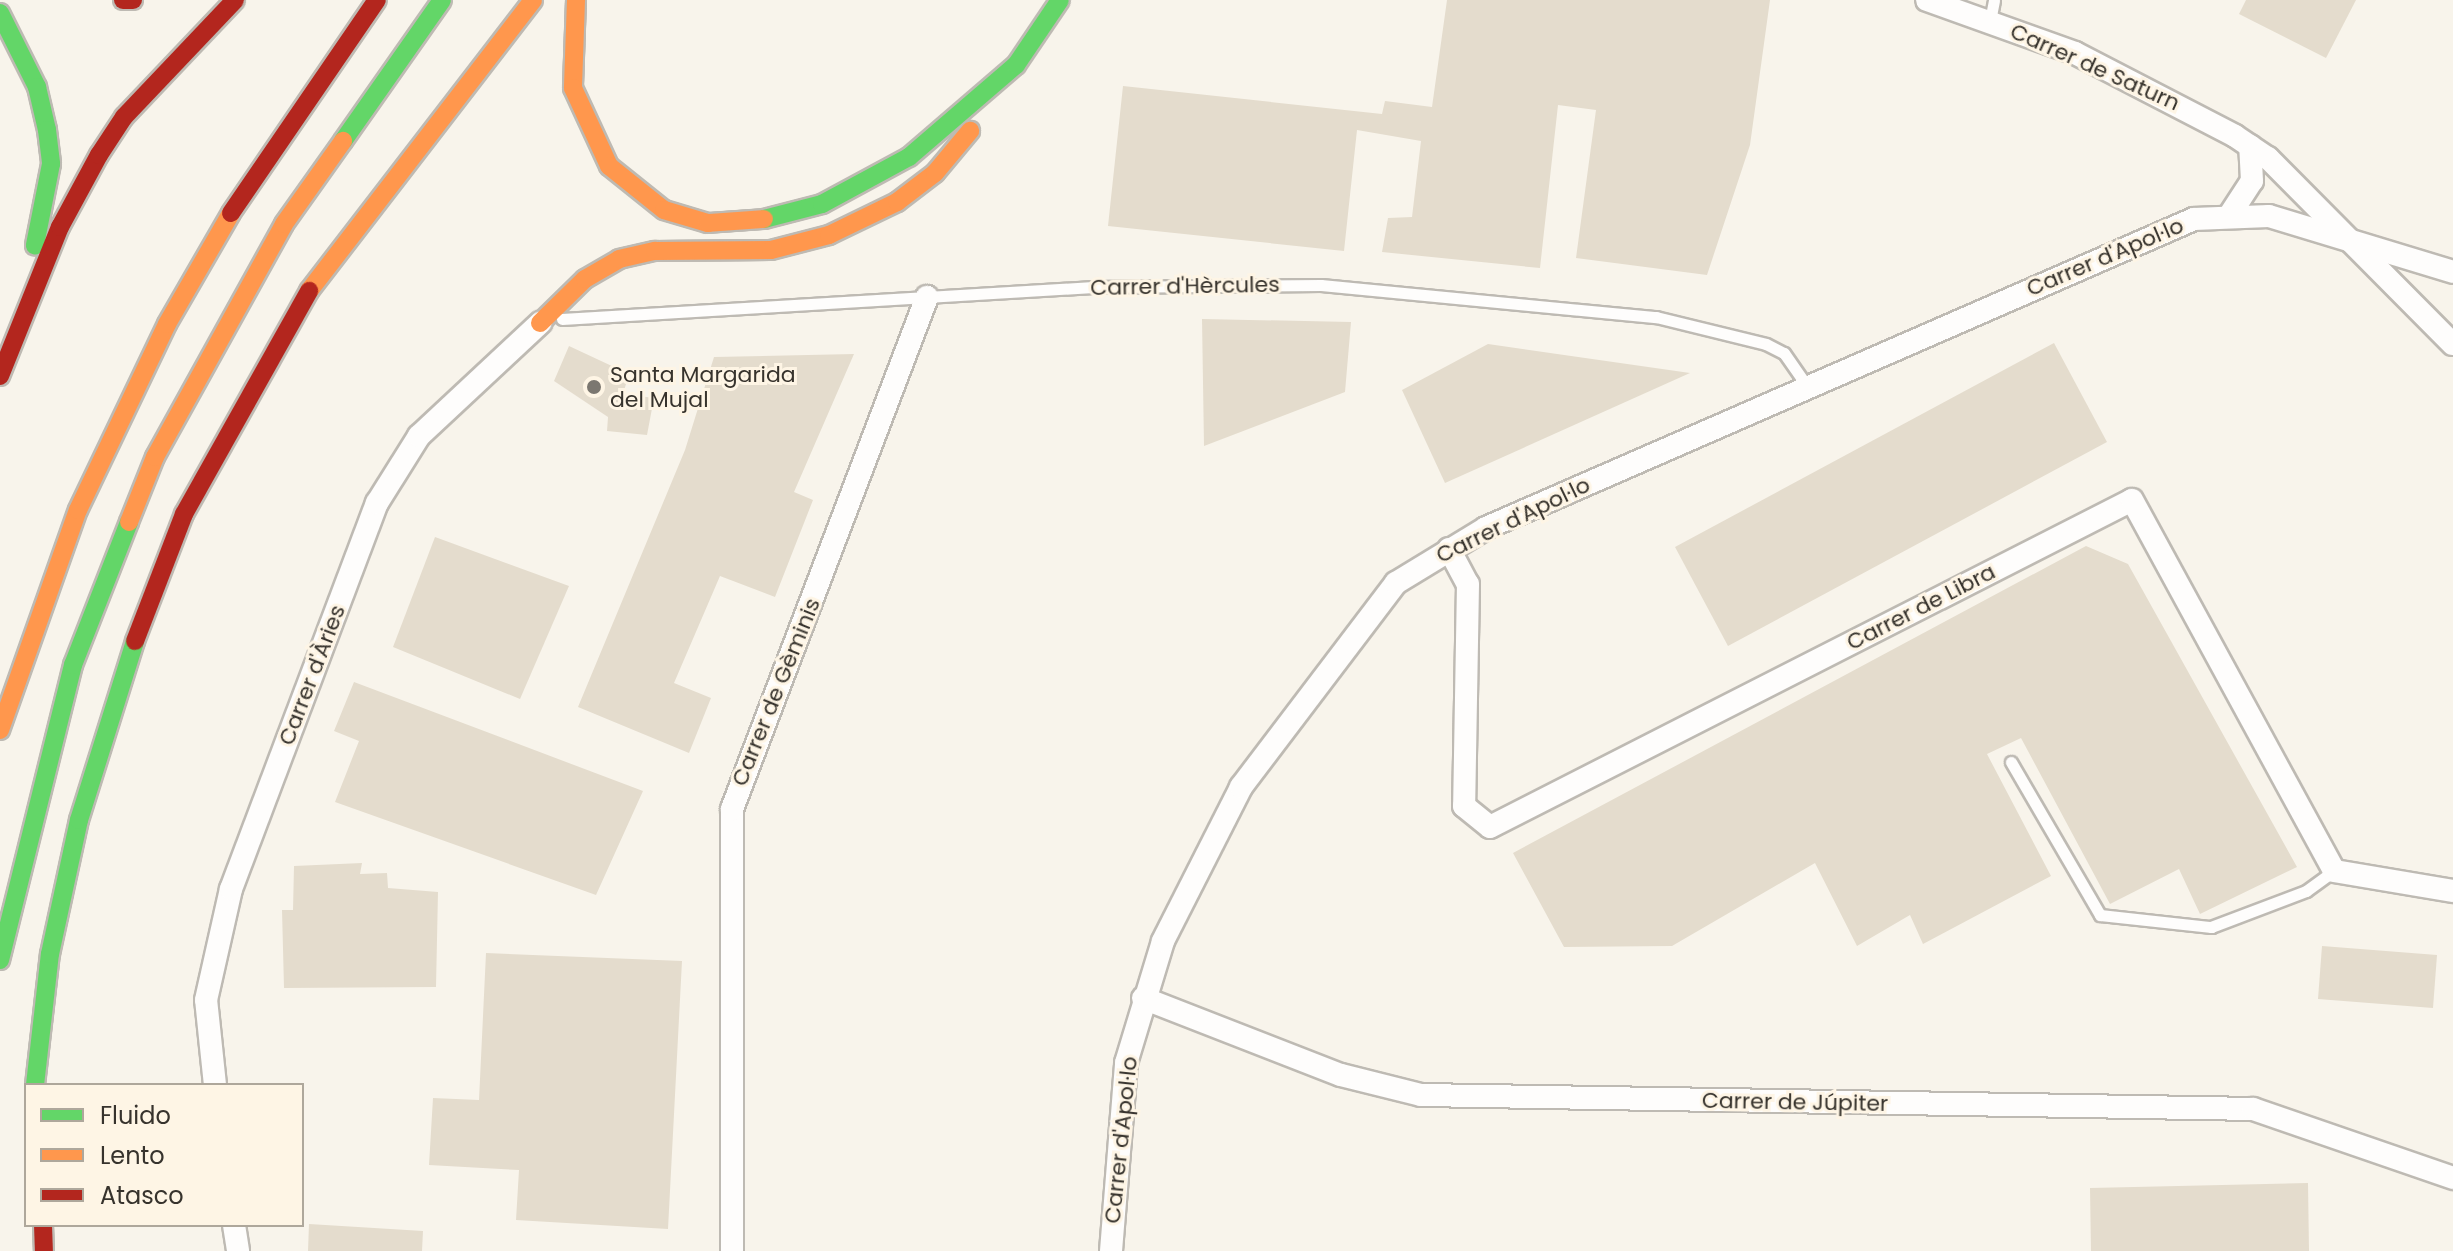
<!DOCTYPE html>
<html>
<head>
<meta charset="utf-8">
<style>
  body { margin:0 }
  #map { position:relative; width:2453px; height:1251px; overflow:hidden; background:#f8f4eb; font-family:Poppins,sans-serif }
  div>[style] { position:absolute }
  .building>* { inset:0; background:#e4dccd }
  .roads { filter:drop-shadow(2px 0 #bebab3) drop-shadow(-2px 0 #bebab3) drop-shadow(0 2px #bebab3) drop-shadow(0 -2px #bebab3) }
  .lane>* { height:11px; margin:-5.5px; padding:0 5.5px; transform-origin:5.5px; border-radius:5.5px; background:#fefdfc }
  .street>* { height:22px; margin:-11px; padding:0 11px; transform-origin:11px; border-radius:11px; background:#fefdfc }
  .fast>* { height:18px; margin:-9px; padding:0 9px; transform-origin:9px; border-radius:9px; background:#63d668 }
  .slow>* { height:18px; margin:-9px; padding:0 9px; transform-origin:9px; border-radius:9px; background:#ff974d }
  .jam>* { height:18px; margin:-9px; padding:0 9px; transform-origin:9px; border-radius:9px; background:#b3261e }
  .dots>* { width:22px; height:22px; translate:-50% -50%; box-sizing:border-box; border:4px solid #fef5e5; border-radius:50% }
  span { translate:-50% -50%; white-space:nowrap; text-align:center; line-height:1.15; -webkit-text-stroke:6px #fef5e5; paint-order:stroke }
  .street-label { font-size:22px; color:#37332d }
  .poi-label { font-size:22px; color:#37332d }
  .left { translate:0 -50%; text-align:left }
  .legend { position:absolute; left:24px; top:1083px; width:280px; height:144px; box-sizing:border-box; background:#fef5e5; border:2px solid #aea79b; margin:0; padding:10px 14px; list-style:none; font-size:24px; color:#37332d }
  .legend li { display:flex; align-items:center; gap:16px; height:40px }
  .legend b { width:40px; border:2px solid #aea79b }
</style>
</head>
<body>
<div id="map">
  <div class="building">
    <div style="clip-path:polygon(1447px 0,1770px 0,1750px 145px,1707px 275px,1576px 258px,1596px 110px,1558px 105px,1540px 268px,1382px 252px,1388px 218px,1412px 217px,1421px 141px,1357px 130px,1344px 251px,1108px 226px,1123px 86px,1382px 114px,1385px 101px,1432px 107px)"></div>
    <div style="clip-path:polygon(2246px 0,2356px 0,2326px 58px,2239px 14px)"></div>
    <div style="clip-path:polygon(1202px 319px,1351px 322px,1345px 392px,1204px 446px)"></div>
    <div style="clip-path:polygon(2054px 343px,2107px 442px,1728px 646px,1675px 547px)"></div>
    <div style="clip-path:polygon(1488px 344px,1690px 373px,1445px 483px,1402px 390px)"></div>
    <div style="clip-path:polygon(569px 346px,629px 374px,623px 394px,654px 398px,647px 435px,607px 431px,608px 417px,554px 381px)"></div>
    <div style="clip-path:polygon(854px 354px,794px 492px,813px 500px,775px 597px,720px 576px,674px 683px,711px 698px,689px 753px,578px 707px,685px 450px,714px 357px)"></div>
    <div style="clip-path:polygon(435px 537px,569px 586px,520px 699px,393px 647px)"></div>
    <div style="clip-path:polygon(2086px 546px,2128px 564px,2297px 867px,2200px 914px,2179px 869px,2110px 904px,2021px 738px,1987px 754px,2051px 876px,1923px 944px,1910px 915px,1857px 946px,1815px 863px,1672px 946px,1564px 947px,1513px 853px)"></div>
    <div style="clip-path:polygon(354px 682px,643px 791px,596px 895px,335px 802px,359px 741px,334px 731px)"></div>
    <div style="clip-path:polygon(362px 863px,360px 874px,387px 873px,388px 888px,438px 892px,436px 987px,284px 988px,282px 910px,293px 910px,294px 866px)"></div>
    <div style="clip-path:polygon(2322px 946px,2437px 955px,2433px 1008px,2318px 999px)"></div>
    <div style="clip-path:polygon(486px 953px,682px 961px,668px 1229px,516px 1220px,519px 1170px,429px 1165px,433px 1098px,479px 1100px)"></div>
    <div style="clip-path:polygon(2308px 1183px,2309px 1251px,2091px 1251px,2090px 1188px)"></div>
    <div style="clip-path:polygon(309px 1224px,423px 1231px,422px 1251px,308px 1251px)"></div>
  </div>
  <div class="roads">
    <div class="lane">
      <div style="left:1990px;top:21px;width:21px;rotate:-79deg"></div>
      <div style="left:562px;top:319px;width:532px;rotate:-3.45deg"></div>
      <div style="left:1093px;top:287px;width:228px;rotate:-0.5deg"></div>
      <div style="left:1321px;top:285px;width:337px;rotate:5.5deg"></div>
      <div style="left:1656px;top:317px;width:113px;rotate:13.8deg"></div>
      <div style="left:1766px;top:344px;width:20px;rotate:27deg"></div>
      <div style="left:1784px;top:353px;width:40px;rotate:55.1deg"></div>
      <div style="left:2011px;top:762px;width:177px;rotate:59.8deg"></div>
      <div style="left:2100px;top:915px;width:112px;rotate:6.2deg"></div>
      <div style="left:2211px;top:927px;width:102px;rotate:-20.8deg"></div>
      <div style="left:2306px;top:891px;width:34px;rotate:-36deg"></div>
    </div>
    <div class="street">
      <div style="left:1927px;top:0;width:157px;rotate:19.7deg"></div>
      <div style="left:2075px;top:53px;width:180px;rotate:27.4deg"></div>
      <div style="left:2235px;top:136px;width:40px;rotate:34deg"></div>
      <div style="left:2268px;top:158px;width:262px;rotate:45.2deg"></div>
      <div style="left:2231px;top:213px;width:38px;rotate:-57deg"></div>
      <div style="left:2252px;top:181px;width:35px;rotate:-93deg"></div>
      <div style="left:1449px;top:549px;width:40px;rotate:62deg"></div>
      <div style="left:1468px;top:584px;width:222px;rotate:91deg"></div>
      <div style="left:1464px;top:806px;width:33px;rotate:39deg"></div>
      <div style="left:1490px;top:827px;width:720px;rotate:-26.99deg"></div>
      <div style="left:2132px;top:500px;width:422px;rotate:61.4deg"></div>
      <div style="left:2334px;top:871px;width:121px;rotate:9.5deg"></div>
      <div style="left:1143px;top:998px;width:212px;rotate:21.3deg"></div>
      <div style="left:1341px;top:1075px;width:82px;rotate:14deg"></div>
      <div style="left:1421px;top:1095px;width:832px;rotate:0.96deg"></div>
      <div style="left:2253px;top:1109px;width:212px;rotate:19deg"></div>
      <div style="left:215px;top:1085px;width:85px;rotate:-96deg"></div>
      <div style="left:206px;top:1000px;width:114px;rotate:-77.3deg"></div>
      <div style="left:231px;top:889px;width:413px;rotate:-69.3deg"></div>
      <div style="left:377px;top:503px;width:79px;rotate:-57.9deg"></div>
      <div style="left:419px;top:436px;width:166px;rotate:-43deg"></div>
      <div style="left:234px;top:1225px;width:26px;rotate:81deg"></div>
      <div style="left:732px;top:1251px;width:442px;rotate:-90deg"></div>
      <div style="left:732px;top:809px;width:548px;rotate:-69.15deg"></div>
      <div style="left:1111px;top:1251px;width:189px;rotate:-85.4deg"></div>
      <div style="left:1126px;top:1063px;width:127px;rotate:-73.1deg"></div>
      <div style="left:1163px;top:941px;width:173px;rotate:-63.1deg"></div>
      <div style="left:1241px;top:787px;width:256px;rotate:-52.8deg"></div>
      <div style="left:1396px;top:583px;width:105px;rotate:-31.4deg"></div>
      <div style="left:1486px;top:528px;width:772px;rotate:-23.58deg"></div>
      <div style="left:2194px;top:219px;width:75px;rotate:-2.3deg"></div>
      <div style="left:2269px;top:216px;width:192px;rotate:16.9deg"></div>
    </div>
    <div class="fast">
      <div style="left:0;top:13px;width:83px;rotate:63.4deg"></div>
      <div style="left:37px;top:87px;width:44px;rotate:76.9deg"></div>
      <div style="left:47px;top:130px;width:34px;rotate:83deg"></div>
      <div style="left:51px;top:164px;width:83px;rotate:101.2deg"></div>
      <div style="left:343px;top:141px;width:172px;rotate:-54.9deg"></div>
      <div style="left:764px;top:219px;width:60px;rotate:-14.5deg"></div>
      <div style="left:822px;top:204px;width:99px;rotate:-28.4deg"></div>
      <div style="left:909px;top:157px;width:141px;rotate:-40.7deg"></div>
      <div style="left:1016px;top:65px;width:78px;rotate:-55.9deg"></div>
      <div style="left:0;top:960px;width:304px;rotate:-76.1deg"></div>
      <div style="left:73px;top:665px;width:154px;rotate:-68.6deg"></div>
      <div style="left:35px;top:1085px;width:132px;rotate:-83.5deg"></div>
      <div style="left:50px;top:954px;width:137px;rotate:-77.8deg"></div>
      <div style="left:79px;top:820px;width:188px;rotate:-72.6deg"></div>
    </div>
    <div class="slow">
      <div style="left:576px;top:0;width:88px;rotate:92deg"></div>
      <div style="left:573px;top:88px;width:86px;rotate:65.2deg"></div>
      <div style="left:609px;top:166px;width:70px;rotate:38.7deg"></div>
      <div style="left:664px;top:210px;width:46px;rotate:16.5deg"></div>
      <div style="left:708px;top:223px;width:56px;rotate:-4.1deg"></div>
      <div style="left:309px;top:291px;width:367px;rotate:-52.4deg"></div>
      <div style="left:540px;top:323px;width:63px;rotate:-44.4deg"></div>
      <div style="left:585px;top:279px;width:39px;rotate:-30deg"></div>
      <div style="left:619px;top:259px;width:37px;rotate:-13deg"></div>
      <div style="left:655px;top:251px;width:116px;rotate:-0.5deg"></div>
      <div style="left:771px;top:250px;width:60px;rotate:-14.5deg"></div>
      <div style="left:829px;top:235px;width:76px;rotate:-25.9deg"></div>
      <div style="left:897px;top:202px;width:48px;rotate:-37.3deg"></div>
      <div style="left:935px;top:173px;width:55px;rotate:-50.2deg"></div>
      <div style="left:129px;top:522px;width:70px;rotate:-68.2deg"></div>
      <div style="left:155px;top:457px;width:266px;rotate:-61deg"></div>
      <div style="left:284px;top:224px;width:102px;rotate:-54.6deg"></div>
      <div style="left:0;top:730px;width:233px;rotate:-70.5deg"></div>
      <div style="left:78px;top:510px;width:206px;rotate:-64.4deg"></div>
      <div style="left:167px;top:324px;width:128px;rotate:-60deg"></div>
    </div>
    <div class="jam">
      <div style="left:123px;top:0;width:10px"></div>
      <div style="left:231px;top:213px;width:258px;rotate:-55.6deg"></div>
      <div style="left:0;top:376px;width:161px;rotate:-68.1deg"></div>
      <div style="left:60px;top:227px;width:82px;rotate:-61.6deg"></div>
      <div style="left:99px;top:155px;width:45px;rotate:-56.7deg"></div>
      <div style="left:124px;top:117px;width:161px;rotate:-46.5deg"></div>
      <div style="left:135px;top:641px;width:136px;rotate:-68.9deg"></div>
      <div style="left:184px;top:514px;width:256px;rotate:-60.7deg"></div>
      <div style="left:43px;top:1225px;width:26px;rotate:88deg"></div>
    </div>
  </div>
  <div class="dots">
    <div style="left:594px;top:387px;background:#7b7770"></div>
  </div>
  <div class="street-label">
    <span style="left:2095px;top:67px;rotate:24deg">Carrer de Saturn</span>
    <span style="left:2105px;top:257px;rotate:-23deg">Carrer d'Apol·lo</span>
    <span style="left:1185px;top:286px;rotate:-1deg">Carrer d'Hèrcules</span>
    <span style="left:1513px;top:520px;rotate:-26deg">Carrer d'Apol·lo</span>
    <span style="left:1921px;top:607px;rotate:-27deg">Carrer de Libra</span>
    <span style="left:312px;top:675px;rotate:-69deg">Carrer d'Àries</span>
    <span style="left:776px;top:692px;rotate:-68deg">Carrer de Gèminis</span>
    <span style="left:1795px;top:1102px;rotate:1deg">Carrer de Júpiter</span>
    <span style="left:1121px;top:1140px;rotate:-84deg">Carrer d'Apol·lo</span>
  </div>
  <div class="poi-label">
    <span class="left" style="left:610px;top:387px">Santa Margarida<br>del Mujal</span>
  </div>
  <ul class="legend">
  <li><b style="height:10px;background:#63d668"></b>Fluido</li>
  <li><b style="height:10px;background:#ff974d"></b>Lento</li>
  <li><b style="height:10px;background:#b3261e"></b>Atasco</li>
  </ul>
</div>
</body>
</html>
